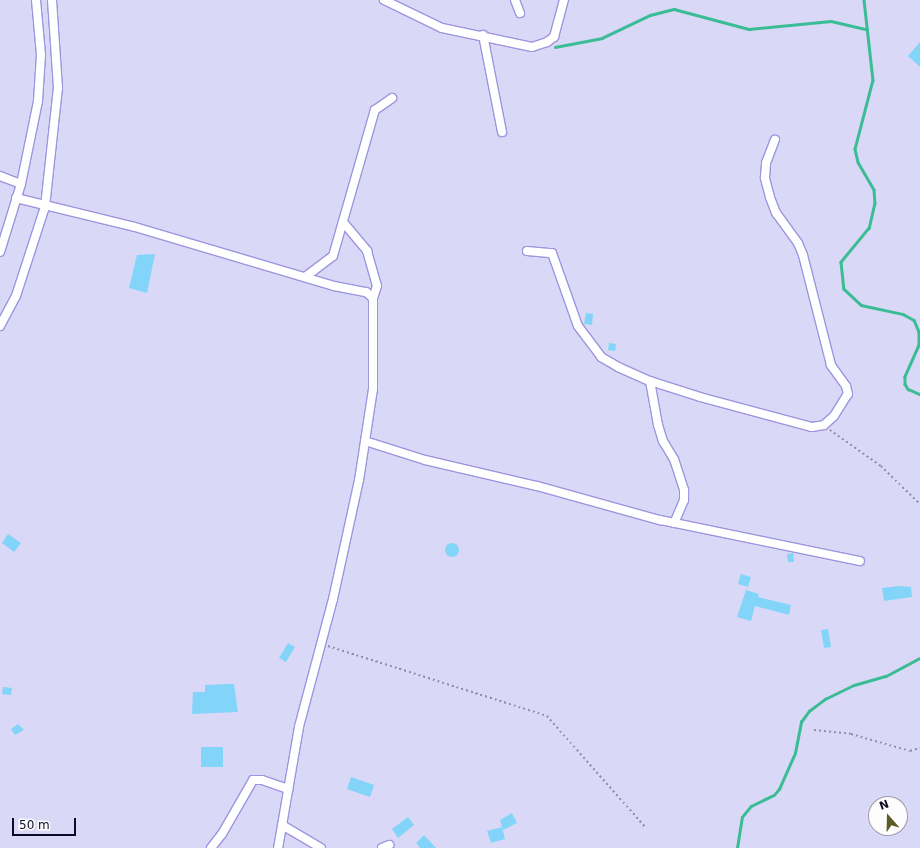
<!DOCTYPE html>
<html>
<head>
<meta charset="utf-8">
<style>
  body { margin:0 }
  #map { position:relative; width:920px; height:848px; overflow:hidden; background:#dad8f7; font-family:"DejaVu Sans",sans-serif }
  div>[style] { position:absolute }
  .stream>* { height:2.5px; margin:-1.25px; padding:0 1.25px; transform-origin:1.25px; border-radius:1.25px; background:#3abd95 }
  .building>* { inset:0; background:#82d5f9 }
  .round { border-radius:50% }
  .path>* { height:1.5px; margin-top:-0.75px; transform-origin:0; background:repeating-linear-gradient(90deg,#918eab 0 2px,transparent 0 5px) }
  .roads { filter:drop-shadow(1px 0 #9d95de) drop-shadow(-1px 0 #9d95de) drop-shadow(0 1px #9d95de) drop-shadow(0 -1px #9d95de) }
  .street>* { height:8px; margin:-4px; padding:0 4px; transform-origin:4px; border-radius:4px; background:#fff }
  span { translate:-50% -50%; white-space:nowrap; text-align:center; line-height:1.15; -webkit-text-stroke:3px #fdfdfd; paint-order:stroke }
  .north { position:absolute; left:868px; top:796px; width:40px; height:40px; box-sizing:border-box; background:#fdfdfd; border:1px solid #9e9ca6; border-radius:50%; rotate:340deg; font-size:11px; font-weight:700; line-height:16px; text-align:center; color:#0f0a24 }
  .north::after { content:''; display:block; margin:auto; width:14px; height:18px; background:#5d5c29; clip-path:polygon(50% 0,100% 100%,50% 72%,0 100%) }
  .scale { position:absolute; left:12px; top:818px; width:64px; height:18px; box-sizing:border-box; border:2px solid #0f0a24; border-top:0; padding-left:5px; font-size:12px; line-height:14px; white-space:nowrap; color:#0f0a24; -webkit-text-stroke:3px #fdfdfd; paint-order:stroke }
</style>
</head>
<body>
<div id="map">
  <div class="stream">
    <div style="left:864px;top:0;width:81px;rotate:83.6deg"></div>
    <div style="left:873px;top:80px;width:71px;rotate:104.6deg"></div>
    <div style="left:855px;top:149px;width:13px;rotate:77deg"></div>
    <div style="left:858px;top:162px;width:32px;rotate:60deg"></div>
    <div style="left:874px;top:190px;width:13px;rotate:86deg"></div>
    <div style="left:875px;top:203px;width:26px;rotate:103deg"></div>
    <div style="left:869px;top:228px;width:44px;rotate:129.5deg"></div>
    <div style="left:841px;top:262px;width:27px;rotate:84deg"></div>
    <div style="left:844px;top:289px;width:23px;rotate:43deg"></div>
    <div style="left:861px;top:305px;width:43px;rotate:12.1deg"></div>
    <div style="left:903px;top:314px;width:13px;rotate:29deg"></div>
    <div style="left:914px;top:320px;width:13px;rotate:67deg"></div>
    <div style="left:919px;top:332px;width:13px;rotate:90deg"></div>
    <div style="left:919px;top:345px;width:35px;rotate:114deg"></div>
    <div style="left:905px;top:377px;width:7px;rotate:90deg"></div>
    <div style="left:905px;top:384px;width:6px;rotate:59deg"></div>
    <div style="left:908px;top:389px;width:13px;rotate:23deg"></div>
    <div style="left:555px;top:47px;width:48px;rotate:-10.8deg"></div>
    <div style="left:602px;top:38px;width:53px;rotate:-25.6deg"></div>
    <div style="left:650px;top:15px;width:25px;rotate:-14deg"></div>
    <div style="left:674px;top:9px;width:78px;rotate:14.9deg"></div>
    <div style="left:749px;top:29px;width:82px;rotate:-5.6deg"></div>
    <div style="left:831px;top:21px;width:37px;rotate:13deg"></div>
    <div style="left:737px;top:848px;width:31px;rotate:-81deg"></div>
    <div style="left:742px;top:817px;width:14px;rotate:-51deg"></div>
    <div style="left:751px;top:806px;width:25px;rotate:-26deg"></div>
    <div style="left:774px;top:795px;width:8px;rotate:-50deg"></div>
    <div style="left:779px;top:789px;width:39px;rotate:-66deg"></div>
    <div style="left:795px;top:753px;width:32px;rotate:-79deg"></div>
    <div style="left:801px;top:722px;width:14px;rotate:-54deg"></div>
    <div style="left:809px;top:711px;width:20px;rotate:-37deg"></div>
    <div style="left:825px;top:699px;width:32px;rotate:-26deg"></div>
    <div style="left:854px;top:685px;width:33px;rotate:-16deg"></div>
    <div style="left:886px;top:676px;width:38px;rotate:-28deg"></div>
  </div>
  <div class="building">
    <div style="clip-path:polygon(920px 42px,920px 67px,908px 56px)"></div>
    <div style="clip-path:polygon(155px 254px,147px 293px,129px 288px,137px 255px)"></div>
    <div style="clip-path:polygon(586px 313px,593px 314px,592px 325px,584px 324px)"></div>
    <div style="clip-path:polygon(609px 343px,616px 344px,615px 351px,608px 350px)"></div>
    <div style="clip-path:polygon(8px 534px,21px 543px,14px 552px,2px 543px)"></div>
    <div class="round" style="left:445px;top:543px;width:14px;height:14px"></div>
    <div style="clip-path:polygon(793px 553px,794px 562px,788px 562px,787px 554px)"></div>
    <div style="clip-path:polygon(741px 574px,751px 577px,748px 587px,738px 584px)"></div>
    <div style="clip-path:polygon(899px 586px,911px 587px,912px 597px,884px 601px,882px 588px)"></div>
    <div style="clip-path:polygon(746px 590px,759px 594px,758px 597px,791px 605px,789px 615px,755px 606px,751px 621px,737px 617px)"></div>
    <div style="clip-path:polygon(828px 629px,831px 647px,824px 648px,821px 630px)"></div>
    <div style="clip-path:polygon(288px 643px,295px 647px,286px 662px,279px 658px)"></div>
    <div style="clip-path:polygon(227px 684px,234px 684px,238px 712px,192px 714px,193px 692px,205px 692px,205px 685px)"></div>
    <div style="clip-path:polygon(3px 687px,12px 688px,11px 695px,2px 694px)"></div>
    <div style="clip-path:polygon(18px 724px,24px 730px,15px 735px,11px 729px)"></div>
    <div style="clip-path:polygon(201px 747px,223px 747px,223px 767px,201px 767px)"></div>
    <div style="clip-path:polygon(351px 777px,374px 785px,370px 797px,347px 789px)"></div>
    <div style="clip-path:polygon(512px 813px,517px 823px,503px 830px,500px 820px)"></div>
    <div style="clip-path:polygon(408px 817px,414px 825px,398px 838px,392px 829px)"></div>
    <div style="clip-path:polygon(502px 827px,505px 839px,491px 843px,487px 831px)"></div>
    <div style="clip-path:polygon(424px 835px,436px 848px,420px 848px,416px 843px)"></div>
  </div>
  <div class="path">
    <div style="left:830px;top:430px;width:62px;rotate:35.2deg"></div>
    <div style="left:881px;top:466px;width:54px;rotate:44.3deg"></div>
    <div style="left:328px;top:646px;width:230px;rotate:17.7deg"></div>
    <div style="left:547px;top:716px;width:149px;rotate:48.5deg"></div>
    <div style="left:814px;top:730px;width:37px;rotate:6deg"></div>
    <div style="left:851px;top:734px;width:61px;rotate:16.1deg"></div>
    <div style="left:910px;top:751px;width:10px;rotate:-17deg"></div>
  </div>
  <div class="roads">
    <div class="street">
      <div style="left:384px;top:0;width:64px;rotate:25.8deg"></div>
      <div style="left:442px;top:28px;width:92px;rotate:11.9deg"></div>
      <div style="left:532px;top:47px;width:16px;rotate:-18deg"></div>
      <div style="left:547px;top:42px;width:9px;rotate:-36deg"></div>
      <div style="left:554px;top:37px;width:38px;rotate:-75deg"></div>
      <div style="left:515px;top:0;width:14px;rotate:69deg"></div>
      <div style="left:483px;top:35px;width:99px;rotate:78.9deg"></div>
      <div style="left:0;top:176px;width:22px;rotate:21deg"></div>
      <div style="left:16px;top:198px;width:122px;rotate:13.7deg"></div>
      <div style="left:135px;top:227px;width:208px;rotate:16.5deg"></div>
      <div style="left:334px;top:286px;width:33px;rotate:11deg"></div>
      <div style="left:366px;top:292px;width:9px;rotate:41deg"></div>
      <div style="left:373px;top:298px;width:91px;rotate:90deg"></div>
      <div style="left:373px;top:389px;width:92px;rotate:98.7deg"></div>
      <div style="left:359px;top:480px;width:122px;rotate:102.3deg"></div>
      <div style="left:333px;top:599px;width:132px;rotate:104.9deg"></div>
      <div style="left:299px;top:727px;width:123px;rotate:99.8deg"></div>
      <div style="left:343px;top:222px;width:38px;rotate:50deg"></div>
      <div style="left:367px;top:251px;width:36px;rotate:74deg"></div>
      <div style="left:377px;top:286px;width:13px;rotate:108deg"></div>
      <div style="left:527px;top:251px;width:25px;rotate:5deg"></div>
      <div style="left:552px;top:253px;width:77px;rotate:70.4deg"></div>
      <div style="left:578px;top:326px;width:39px;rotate:53deg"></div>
      <div style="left:601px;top:357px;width:20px;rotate:30deg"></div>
      <div style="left:618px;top:367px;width:35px;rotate:24deg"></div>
      <div style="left:650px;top:381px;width:52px;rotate:17.7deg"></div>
      <div style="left:700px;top:397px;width:116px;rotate:15deg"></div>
      <div style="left:812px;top:427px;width:12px;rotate:-9deg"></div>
      <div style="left:824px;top:425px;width:13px;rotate:-42deg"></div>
      <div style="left:834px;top:416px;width:26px;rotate:-58deg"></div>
      <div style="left:848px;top:394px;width:8px;rotate:-104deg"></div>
      <div style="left:846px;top:386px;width:26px;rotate:-126deg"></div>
      <div style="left:831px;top:365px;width:114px;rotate:-104.3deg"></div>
      <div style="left:803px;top:255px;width:13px;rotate:-113deg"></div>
      <div style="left:798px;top:243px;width:37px;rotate:-126deg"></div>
      <div style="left:776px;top:213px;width:17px;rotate:-111deg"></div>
      <div style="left:770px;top:197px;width:20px;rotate:-105deg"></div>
      <div style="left:765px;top:178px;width:15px;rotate:-86deg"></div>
      <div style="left:766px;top:163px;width:25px;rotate:-69deg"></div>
      <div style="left:0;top:252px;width:71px;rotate:-72.8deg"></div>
      <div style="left:21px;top:184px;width:85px;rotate:-78.4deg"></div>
      <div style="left:38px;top:101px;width:46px;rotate:-86.3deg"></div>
      <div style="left:41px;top:55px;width:55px;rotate:-95.2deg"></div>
      <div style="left:305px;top:277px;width:35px;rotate:-37deg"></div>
      <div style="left:333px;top:256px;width:152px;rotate:-74deg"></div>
      <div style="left:375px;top:110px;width:21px;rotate:-35deg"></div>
      <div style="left:0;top:326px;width:34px;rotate:-62deg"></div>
      <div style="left:16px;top:296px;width:94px;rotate:-72deg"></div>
      <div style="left:45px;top:207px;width:120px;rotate:-83.8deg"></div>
      <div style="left:58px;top:88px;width:88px;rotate:-93.9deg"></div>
      <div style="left:650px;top:381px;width:45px;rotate:79.7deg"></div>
      <div style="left:658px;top:425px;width:17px;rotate:73deg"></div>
      <div style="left:663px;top:441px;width:21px;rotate:59deg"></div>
      <div style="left:674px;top:459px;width:33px;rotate:72deg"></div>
      <div style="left:684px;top:490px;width:10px;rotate:90deg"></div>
      <div style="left:684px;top:500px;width:25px;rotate:113deg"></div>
      <div style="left:365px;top:441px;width:63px;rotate:17.6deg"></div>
      <div style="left:425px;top:460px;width:115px;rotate:13.1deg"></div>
      <div style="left:537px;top:486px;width:128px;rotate:15.5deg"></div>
      <div style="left:660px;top:520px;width:204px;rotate:11.6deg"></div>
      <div style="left:282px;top:825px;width:45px;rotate:30.5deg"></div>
      <div style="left:211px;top:848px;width:18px;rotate:-52deg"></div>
      <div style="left:222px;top:834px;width:62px;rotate:-60.1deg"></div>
      <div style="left:253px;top:780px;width:9px"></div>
      <div style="left:262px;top:780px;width:28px;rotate:19deg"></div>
      <div style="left:382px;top:848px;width:8px;rotate:-23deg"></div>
    </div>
  </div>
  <div class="north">N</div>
  <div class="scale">50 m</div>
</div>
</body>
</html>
